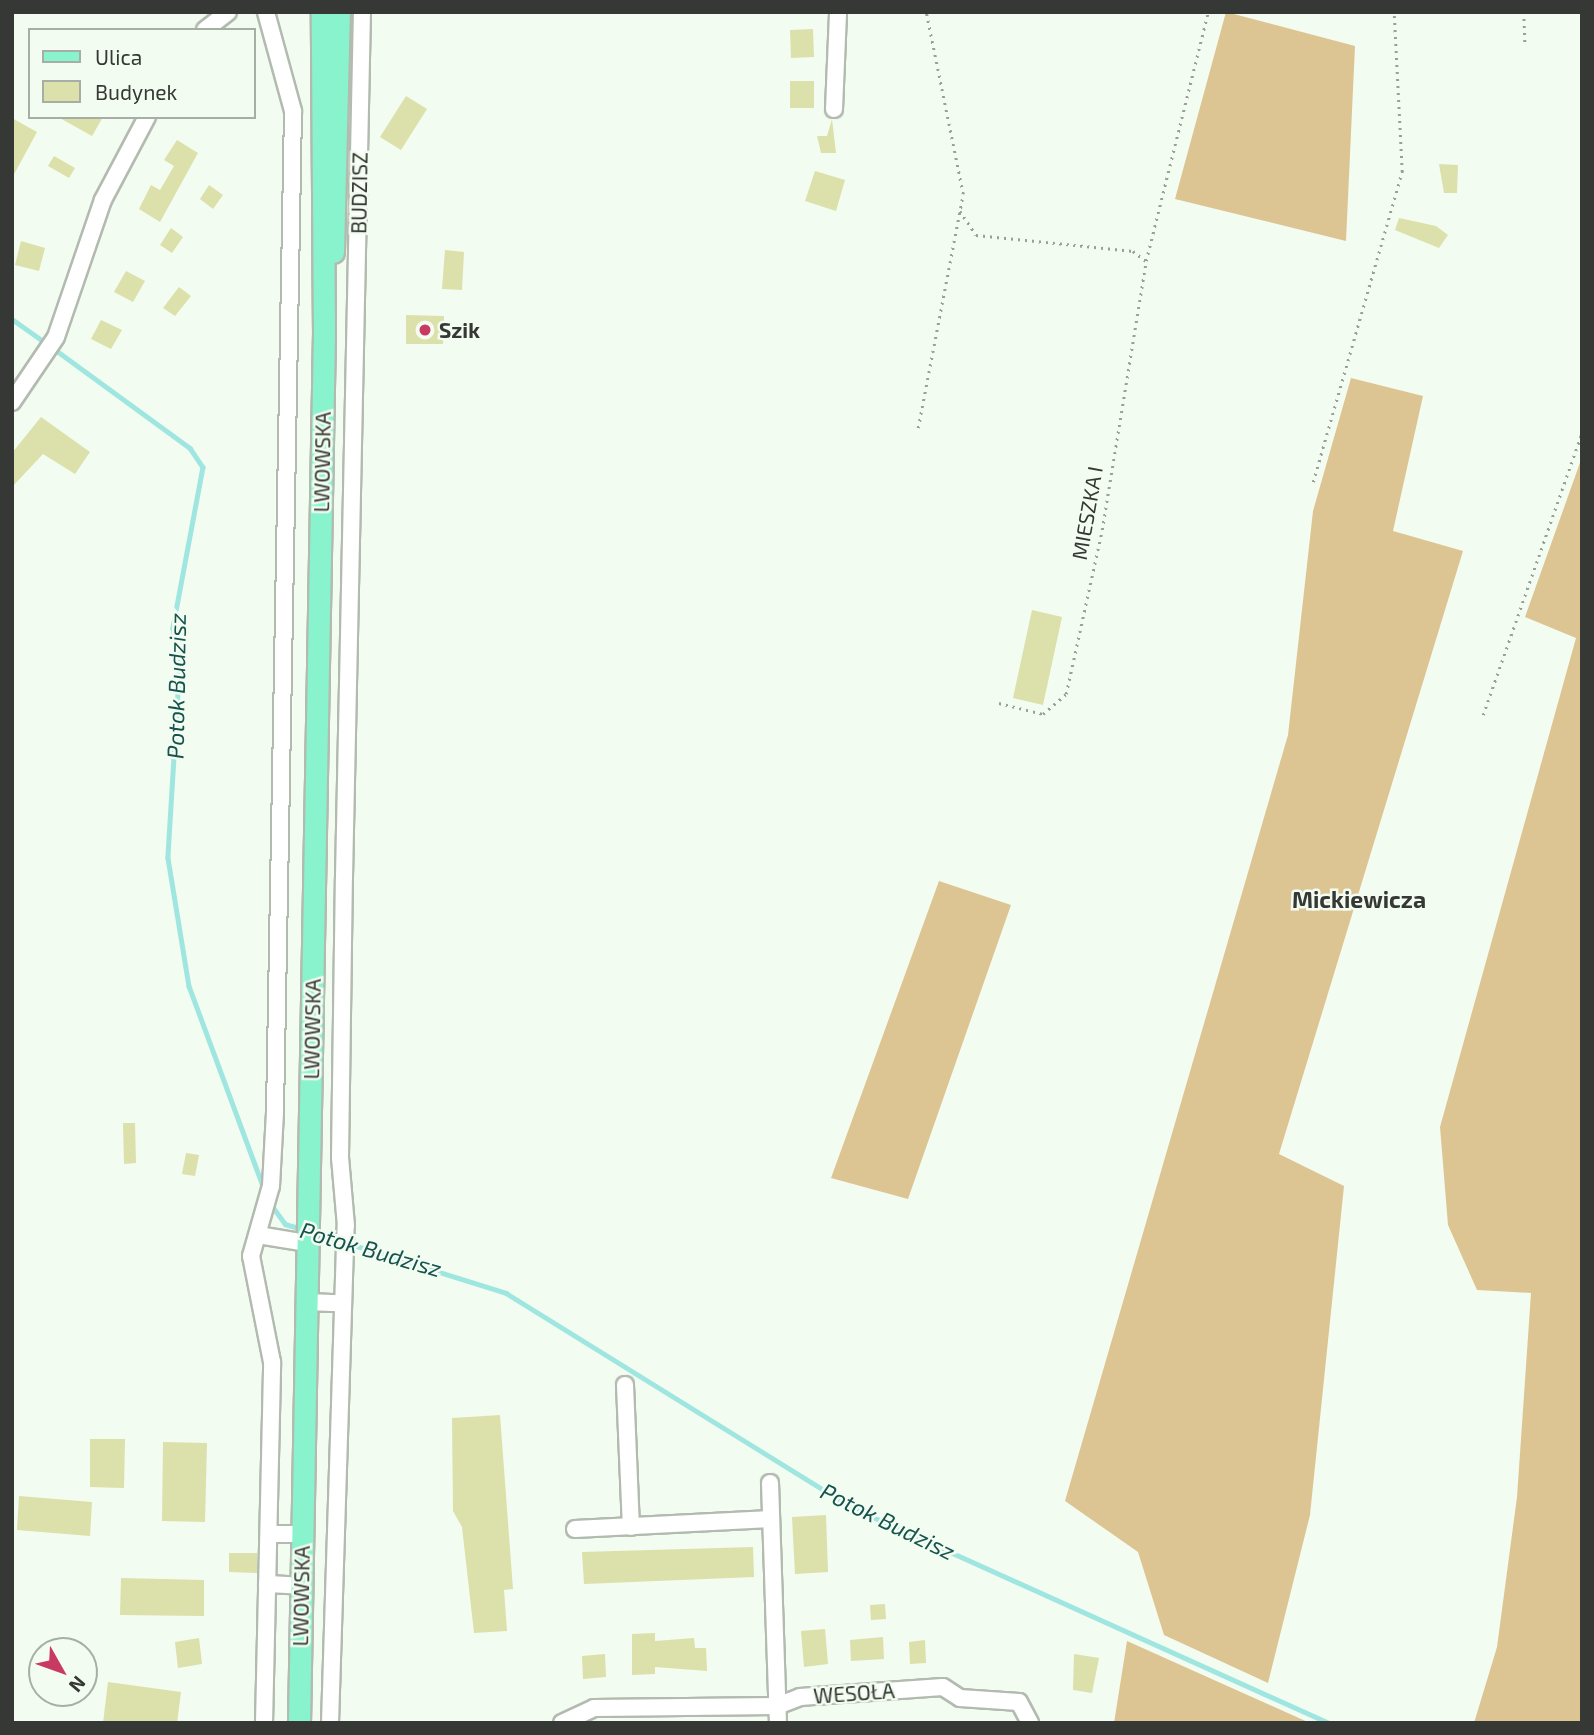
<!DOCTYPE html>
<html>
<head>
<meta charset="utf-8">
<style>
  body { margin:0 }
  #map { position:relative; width:1594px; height:1735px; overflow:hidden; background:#f3fcf0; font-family:"Exo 2",sans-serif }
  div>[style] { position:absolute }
  .forest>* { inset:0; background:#ddc593 }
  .stream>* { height:4.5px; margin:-2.25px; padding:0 2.25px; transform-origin:2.25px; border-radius:2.25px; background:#9fe6e0 }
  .building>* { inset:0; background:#dce0aa }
  .path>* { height:2.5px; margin-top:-1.25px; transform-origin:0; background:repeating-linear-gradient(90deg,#9aa098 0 2px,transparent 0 7px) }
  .roads { filter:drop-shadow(2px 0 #b3bbb0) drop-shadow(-2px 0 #b3bbb0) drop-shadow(0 2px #b3bbb0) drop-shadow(0 -2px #b3bbb0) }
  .minor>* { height:16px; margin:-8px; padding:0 8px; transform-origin:8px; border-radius:8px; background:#fff }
  .major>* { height:21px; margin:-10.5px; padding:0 10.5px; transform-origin:10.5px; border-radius:10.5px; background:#88f3cd }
  .dots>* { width:19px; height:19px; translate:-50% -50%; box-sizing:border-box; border:4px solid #f3fcf0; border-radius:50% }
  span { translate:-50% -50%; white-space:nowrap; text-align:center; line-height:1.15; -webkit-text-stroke:5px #f3fcf0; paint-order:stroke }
  .street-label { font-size:21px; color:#353834 }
  .poi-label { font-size:21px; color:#353834; font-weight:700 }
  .left { translate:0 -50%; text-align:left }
  .water-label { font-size:23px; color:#16534f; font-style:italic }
  .neighbourhood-label { font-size:23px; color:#353834; font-weight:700 }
  .frame { position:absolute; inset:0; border:14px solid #353834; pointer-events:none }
  .legend { position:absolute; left:28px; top:28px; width:228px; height:91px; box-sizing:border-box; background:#f3fcf0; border:2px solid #a7aea5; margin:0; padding:9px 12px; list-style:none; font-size:21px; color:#353834 }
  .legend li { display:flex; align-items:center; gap:14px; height:35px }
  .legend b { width:35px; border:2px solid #a7aea5 }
  .north { position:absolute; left:28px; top:1637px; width:70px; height:70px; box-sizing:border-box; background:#f3fcf0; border:2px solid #a7aea5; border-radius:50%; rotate:130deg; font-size:19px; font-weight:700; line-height:28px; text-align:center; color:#353834 }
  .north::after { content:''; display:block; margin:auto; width:24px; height:32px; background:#c83a62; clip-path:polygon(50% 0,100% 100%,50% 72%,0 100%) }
</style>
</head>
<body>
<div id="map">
  <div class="forest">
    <div style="clip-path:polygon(1226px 12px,1355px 46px,1346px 241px,1175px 199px)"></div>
    <div style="clip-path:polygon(1351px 378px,1423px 396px,1393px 531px,1463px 551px,1279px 1154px,1344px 1186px,1310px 1515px,1268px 1683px,1164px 1635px,1138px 1552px,1065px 1501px,1288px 735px,1313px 511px)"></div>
    <div style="clip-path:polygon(1582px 457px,1582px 1723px,1474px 1723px,1497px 1647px,1517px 1497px,1531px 1293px,1477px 1290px,1448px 1225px,1440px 1127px,1576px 638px,1525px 617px)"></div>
    <div style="clip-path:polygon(939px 881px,1011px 905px,908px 1199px,831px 1178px)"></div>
    <div style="clip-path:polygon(1127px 1641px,1310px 1723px,1114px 1723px)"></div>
  </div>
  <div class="stream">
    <div style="left:12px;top:319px;width:42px;rotate:35.2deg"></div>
    <div style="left:53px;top:348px;width:170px;rotate:36.1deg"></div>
    <div style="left:190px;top:448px;width:23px;rotate:56deg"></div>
    <div style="left:203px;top:467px;width:164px;rotate:100.6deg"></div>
    <div style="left:173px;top:628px;width:32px;rotate:77deg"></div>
    <div style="left:180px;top:659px;width:199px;rotate:93.5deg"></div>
    <div style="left:168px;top:858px;width:130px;rotate:80.7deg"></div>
    <div style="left:189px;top:986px;width:220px;rotate:69.7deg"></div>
    <div style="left:270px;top:1203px;width:26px;rotate:54deg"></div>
    <div style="left:285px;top:1224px;width:18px;rotate:16deg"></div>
    <div style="left:314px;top:1233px;width:29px;rotate:18deg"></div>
    <div style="left:350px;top:1244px;width:164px;rotate:17.4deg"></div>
    <div style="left:506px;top:1293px;width:408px;rotate:31.8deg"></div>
    <div style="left:853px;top:1508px;width:522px;rotate:24.31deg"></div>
  </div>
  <div class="building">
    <div style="clip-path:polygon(813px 29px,814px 57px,791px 58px,790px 30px)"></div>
    <div style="clip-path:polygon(790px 81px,814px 81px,814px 108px,790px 108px)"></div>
    <div style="clip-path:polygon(406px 96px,427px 109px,401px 150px,380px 137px)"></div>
    <div style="clip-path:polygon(58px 117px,103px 117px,92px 136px)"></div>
    <div style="clip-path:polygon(12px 118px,37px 132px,12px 178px)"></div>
    <div style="clip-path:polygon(832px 119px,836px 153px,821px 153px,817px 136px,827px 136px)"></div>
    <div style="clip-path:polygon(177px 140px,198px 153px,160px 222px,139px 209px,151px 185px,160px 190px,174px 166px,164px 160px)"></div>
    <div style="clip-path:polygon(54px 156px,75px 168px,69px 178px,48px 166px)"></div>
    <div style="clip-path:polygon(1439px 164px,1458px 165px,1457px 193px,1444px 193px)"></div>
    <div style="clip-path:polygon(815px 171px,845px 180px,836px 211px,805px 201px)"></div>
    <div style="clip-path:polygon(209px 185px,223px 195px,213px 209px,200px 199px)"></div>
    <div style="clip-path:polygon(1399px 218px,1436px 226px,1448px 235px,1439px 248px,1395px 230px)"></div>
    <div style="clip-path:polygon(171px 228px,183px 237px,172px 253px,160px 245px)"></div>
    <div style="clip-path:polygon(21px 241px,45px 248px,39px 271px,15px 265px)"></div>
    <div style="clip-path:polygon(445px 250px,464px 252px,462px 290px,442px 289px)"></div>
    <div style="clip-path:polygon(126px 271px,145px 281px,133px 302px,114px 292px)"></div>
    <div style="clip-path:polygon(179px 287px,191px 296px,175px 316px,163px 308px)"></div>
    <div style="clip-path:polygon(406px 315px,444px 316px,443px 344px,406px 344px)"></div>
    <div style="clip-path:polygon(101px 320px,122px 330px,111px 349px,91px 339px)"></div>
    <div style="clip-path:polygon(41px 417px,90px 452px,75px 474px,43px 454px,12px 487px,12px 453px)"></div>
    <div style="clip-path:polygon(1032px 610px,1062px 617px,1043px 705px,1013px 698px)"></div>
    <div style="clip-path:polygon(123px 1123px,135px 1123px,136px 1163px,124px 1164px)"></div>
    <div style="clip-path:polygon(186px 1153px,199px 1155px,195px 1176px,182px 1174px)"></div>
    <div style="clip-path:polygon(500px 1415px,513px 1589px,504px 1590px,507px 1631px,474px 1633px,462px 1527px,453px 1511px,452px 1418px)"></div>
    <div style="clip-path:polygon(90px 1439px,125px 1439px,124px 1488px,90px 1487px)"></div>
    <div style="clip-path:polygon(163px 1442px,207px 1443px,205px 1522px,162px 1521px)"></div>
    <div style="clip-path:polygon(19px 1496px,92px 1502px,90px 1536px,17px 1530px)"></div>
    <div style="clip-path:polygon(826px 1515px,828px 1572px,795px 1574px,792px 1517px)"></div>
    <div style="clip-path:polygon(753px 1547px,754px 1577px,584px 1584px,582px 1552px)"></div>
    <div style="clip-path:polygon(229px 1553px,257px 1553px,257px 1573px,229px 1572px)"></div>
    <div style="clip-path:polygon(121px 1578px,204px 1580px,204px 1616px,120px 1615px)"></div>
    <div style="clip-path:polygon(885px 1604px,886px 1619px,871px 1620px,870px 1605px)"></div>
    <div style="clip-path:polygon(825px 1629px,828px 1664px,804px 1667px,801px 1631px)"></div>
    <div style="clip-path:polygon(655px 1633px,655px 1641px,694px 1638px,695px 1648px,706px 1648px,707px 1671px,655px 1667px,655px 1674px,632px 1675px,632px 1634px)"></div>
    <div style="clip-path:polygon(883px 1637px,884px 1659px,851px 1661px,850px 1640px)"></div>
    <div style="clip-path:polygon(199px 1638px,202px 1664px,178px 1668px,175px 1642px)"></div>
    <div style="clip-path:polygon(925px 1640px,926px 1663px,910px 1664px,909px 1642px)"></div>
    <div style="clip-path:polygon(605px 1654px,606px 1677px,583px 1679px,582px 1656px)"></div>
    <div style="clip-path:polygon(1074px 1654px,1099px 1658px,1092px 1693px,1073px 1690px)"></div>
    <div style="clip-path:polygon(108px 1682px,181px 1692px,177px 1723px,103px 1723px)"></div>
  </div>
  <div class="path">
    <div style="left:1524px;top:12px;width:30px;rotate:88deg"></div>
    <div style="left:960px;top:211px;width:29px;rotate:56deg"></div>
    <div style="left:976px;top:235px;width:158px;rotate:5.8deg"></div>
    <div style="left:1133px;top:251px;width:16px;rotate:38deg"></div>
    <div style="left:918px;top:428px;width:238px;rotate:-79.1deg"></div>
    <div style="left:963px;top:194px;width:186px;rotate:-101.5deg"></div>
    <div style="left:1313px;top:482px;width:323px;rotate:-74deg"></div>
    <div style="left:1402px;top:172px;width:160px;rotate:-92.9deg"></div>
    <div style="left:999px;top:703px;width:45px;rotate:14deg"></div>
    <div style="left:1043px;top:714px;width:30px;rotate:-41deg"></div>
    <div style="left:1066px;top:694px;width:168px;rotate:-77.6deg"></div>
    <div style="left:1102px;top:530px;width:273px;rotate:-80.7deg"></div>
    <div style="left:1146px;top:261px;width:257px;rotate:-76deg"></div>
    <div style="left:1483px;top:715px;width:299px;rotate:-70.7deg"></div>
  </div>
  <div class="roads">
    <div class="minor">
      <div style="left:205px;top:30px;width:29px;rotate:-38deg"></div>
      <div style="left:834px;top:109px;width:97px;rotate:-87.6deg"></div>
      <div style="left:12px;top:402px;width:78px;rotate:-55.9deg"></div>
      <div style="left:56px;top:337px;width:145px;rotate:-71.1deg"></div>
      <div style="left:103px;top:200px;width:94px;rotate:-62.1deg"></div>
      <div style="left:258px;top:1235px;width:50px;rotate:9.3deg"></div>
      <div style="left:306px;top:1302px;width:33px;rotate:2deg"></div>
      <div style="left:625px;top:1385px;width:142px;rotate:87.6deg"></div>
      <div style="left:770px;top:1483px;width:240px;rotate:88.1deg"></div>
      <div style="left:575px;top:1529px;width:196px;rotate:-2.9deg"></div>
      <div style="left:269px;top:1534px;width:33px"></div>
      <div style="left:267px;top:1584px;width:35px;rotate:3deg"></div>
      <div style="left:264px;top:1723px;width:361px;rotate:-88.7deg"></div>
      <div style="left:272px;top:1362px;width:108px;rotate:-101.2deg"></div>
      <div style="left:251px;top:1256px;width:73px;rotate:-74.1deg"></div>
      <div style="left:271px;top:1186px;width:74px;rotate:-86.9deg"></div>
      <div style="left:275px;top:1112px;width:1001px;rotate:-88.97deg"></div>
      <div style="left:293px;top:111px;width:103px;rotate:-105.3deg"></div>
      <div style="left:330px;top:1723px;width:497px;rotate:-88.2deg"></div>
      <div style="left:346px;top:1226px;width:68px;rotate:-95deg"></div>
      <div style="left:340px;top:1158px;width:281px;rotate:-89.2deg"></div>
      <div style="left:344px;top:877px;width:865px;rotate:-88.81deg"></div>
      <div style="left:562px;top:1723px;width:35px;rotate:-25deg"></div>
      <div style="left:594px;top:1708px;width:183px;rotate:-0.6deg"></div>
      <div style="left:777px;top:1706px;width:25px;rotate:-21deg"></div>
      <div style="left:800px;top:1697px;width:143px;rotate:-4deg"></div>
      <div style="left:943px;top:1687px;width:20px;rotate:33deg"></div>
      <div style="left:960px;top:1698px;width:59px;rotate:3.9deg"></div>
      <div style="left:1019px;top:1702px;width:24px;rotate:62deg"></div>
    </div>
    <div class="major">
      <div style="left:333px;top:252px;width:240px;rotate:-88.6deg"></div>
      <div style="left:299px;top:1723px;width:1388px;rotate:-88.97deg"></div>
      <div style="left:324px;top:335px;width:323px;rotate:-90.4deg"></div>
    </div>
  </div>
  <div class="dots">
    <div style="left:425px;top:330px;background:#c83a62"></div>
  </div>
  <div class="street-label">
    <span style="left:359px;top:193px;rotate:-89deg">BUDZISZ</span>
    <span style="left:322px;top:462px;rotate:-89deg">LWOWSKA</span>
    <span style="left:1087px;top:513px;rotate:-80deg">MIESZKA I</span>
    <span style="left:312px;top:1029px;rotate:-89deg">LWOWSKA</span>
    <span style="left:301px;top:1596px;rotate:-89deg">LWOWSKA</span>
    <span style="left:854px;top:1693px;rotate:-4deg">WESOŁA</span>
  </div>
  <div class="poi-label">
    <span class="left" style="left:439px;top:330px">Szik</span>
  </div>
  <div class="water-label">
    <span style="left:176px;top:686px;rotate:-89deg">Potok Budzisz</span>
    <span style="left:371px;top:1249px;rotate:16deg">Potok Budzisz</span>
    <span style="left:888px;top:1521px;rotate:26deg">Potok Budzisz</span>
  </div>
  <div class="neighbourhood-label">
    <span style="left:1359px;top:899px">Mickiewicza</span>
  </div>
  <div class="frame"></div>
  <ul class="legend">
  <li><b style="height:9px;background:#88f3cd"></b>Ulica</li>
  <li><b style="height:19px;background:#dce0aa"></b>Budynek</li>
  </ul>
  <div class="north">N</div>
</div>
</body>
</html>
